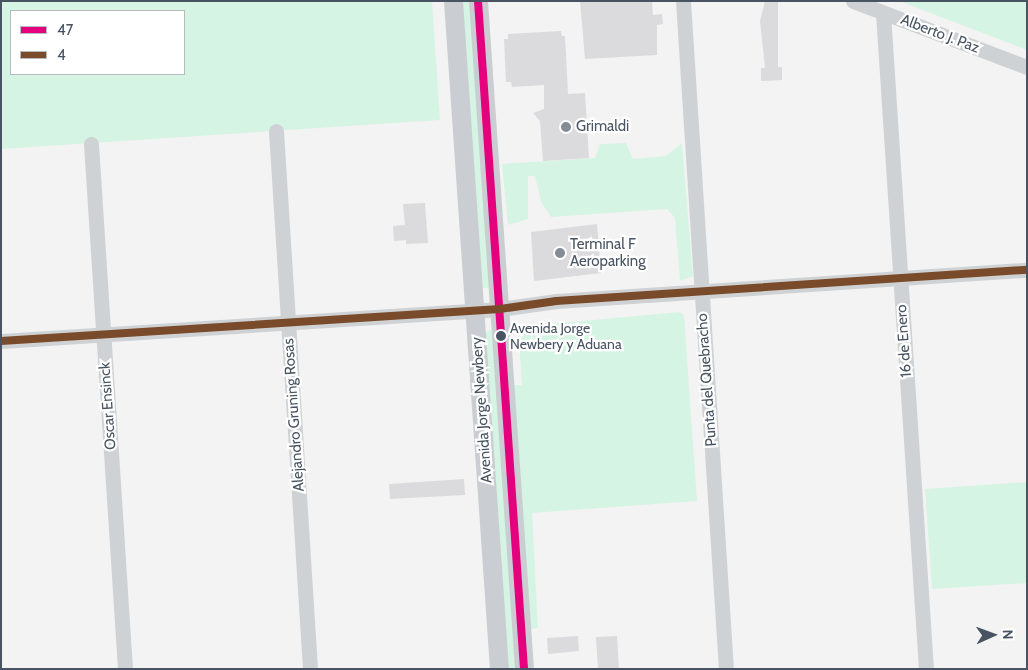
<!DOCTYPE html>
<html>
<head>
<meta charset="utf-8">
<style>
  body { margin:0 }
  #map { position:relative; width:1028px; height:670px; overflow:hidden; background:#f4f3f3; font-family:Cabin,sans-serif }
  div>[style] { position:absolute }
  .green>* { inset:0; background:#d6f4e3 }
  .building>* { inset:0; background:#dbdbdd }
  .minor>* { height:15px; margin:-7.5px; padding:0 7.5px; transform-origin:7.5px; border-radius:7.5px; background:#cfd2d4 }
  .major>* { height:19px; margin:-9.5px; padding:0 9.5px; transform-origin:9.5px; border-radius:9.5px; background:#caced2 }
  .bus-1>* { height:8px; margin:-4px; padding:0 4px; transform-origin:4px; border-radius:4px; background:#e5007d }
  .bus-2>* { height:8px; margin:-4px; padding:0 4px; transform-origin:4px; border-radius:4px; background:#7a4b2a }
  .dots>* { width:14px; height:14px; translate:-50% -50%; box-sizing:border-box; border:2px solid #fff; border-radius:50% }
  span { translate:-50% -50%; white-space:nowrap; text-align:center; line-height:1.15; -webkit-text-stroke:4.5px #fff; paint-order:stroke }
  .bus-label { font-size:14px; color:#485462 }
  .left { translate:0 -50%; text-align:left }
  .street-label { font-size:15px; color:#485462 }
  .poi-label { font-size:15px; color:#485462 }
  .frame { position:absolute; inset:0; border:2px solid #485462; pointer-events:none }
  .legend { position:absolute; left:10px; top:10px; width:175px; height:65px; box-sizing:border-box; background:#fff; border:1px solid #b6bbc0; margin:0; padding:6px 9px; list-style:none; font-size:15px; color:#485462 }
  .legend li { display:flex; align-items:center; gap:10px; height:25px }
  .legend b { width:25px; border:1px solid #b6bbc0 }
  .north { position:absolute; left:968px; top:610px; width:50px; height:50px; -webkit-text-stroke:4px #fff; paint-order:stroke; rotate:88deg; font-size:14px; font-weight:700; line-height:20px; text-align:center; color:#485462 }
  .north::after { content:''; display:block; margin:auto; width:18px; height:22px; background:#485462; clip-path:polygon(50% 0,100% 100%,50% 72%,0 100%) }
</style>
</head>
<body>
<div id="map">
  <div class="green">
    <div style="clip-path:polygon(evenodd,1px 1px,432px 1px,440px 120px,1px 149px,1px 1px,11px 11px,184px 11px,184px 74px,11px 74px,11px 11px)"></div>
    <div style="clip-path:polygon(460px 1px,472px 1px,491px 285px,488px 288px,482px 288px)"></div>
    <div style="clip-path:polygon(899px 1px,1027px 1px,1027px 50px)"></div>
    <div style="clip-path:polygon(626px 143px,633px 159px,666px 156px,682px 143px,693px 276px,680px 281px,675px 218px,667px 209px,551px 217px,541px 202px,535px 176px,528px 176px,528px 219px,508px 225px,502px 164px,595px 158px,600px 144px)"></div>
    <div style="clip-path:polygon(679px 312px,684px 315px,697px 501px,532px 513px,538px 628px,526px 630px,510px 385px,522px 385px,518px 327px)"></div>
    <div style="clip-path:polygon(490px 330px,493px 334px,517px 669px,505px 669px,483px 334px)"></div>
    <div style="clip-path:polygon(1027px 482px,1027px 583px,932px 589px,925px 489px)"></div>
  </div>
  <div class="building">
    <div style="clip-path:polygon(580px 1px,652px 1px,653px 15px,662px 14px,663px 24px,657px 25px,657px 55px,585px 59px)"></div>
    <div style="clip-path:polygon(765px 1px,778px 1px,778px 67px,782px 67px,782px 80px,761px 81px,761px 68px,765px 68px,760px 21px)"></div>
    <div style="clip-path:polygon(561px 31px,562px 36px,565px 36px,568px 94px,585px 93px,589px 158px,543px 161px,540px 121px,533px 113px,544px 109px,544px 85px,512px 87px,511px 82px,506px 82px,504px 39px,508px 39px,508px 34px)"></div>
    <div style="clip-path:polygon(425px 203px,428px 243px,406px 244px,406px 240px,394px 241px,393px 226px,405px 225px,403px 204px)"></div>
    <div style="clip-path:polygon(597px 224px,601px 273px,534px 281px,531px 232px)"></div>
    <div style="clip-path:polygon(464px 479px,465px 495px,390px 499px,389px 484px)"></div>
    <div style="clip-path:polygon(578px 636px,579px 651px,548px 654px,547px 638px)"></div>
    <div style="clip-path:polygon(617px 636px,619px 669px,598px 669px,596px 637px)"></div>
  </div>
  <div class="minor">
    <div style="left:683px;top:1px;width:669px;rotate:86.32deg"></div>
    <div style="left:853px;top:1px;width:186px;rotate:20.8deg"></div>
    <div style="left:883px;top:13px;width:657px;rotate:86.25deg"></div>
    <div style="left:276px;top:131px;width:539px;rotate:86.38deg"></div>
    <div style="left:91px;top:144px;width:526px;rotate:86.29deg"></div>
    <div style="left:1px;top:341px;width:500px;rotate:-3.67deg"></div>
    <div style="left:500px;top:309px;width:57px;rotate:-8.1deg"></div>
    <div style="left:556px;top:301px;width:472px;rotate:-3.8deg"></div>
  </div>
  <div class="major">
    <div style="left:453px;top:1px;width:670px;rotate:86.06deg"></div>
    <div style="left:478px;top:1px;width:670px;rotate:86.06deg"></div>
  </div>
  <div class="bus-1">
    <div style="left:478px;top:1px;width:670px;rotate:86.06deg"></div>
  </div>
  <div class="bus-2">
    <div style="left:1px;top:341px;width:500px;rotate:-3.67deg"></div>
    <div style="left:500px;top:309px;width:57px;rotate:-8.1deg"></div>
    <div style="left:556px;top:301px;width:472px;rotate:-3.8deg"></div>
  </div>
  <div class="dots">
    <div style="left:566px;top:127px;background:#848c95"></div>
    <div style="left:560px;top:253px;background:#848c95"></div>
    <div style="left:501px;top:336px;background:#485462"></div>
  </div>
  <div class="bus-label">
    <span class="left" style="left:510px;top:336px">Avenida Jorge<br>Newbery y Aduana</span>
  </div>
  <div class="street-label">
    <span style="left:940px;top:34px;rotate:21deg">Alberto J. Paz</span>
    <span style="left:904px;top:341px;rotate:-94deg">16 de Enero</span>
    <span style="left:707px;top:380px;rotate:-94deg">Punta del Quebracho</span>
    <span style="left:108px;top:406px;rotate:-94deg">Oscar Ensinck</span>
    <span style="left:482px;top:410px;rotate:-94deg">Avenida Jorge Newbery</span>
    <span style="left:294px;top:415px;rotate:-94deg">Alejandro Gruning Rosas</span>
  </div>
  <div class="poi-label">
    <span class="left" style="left:576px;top:127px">Grimaldi</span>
    <span class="left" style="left:570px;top:253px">Terminal F<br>Aeroparking</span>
  </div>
  <div class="frame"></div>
  <ul class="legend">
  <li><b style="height:6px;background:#e5007d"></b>47</li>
  <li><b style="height:6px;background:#7a4b2a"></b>4</li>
  </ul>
  <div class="north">N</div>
</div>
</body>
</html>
